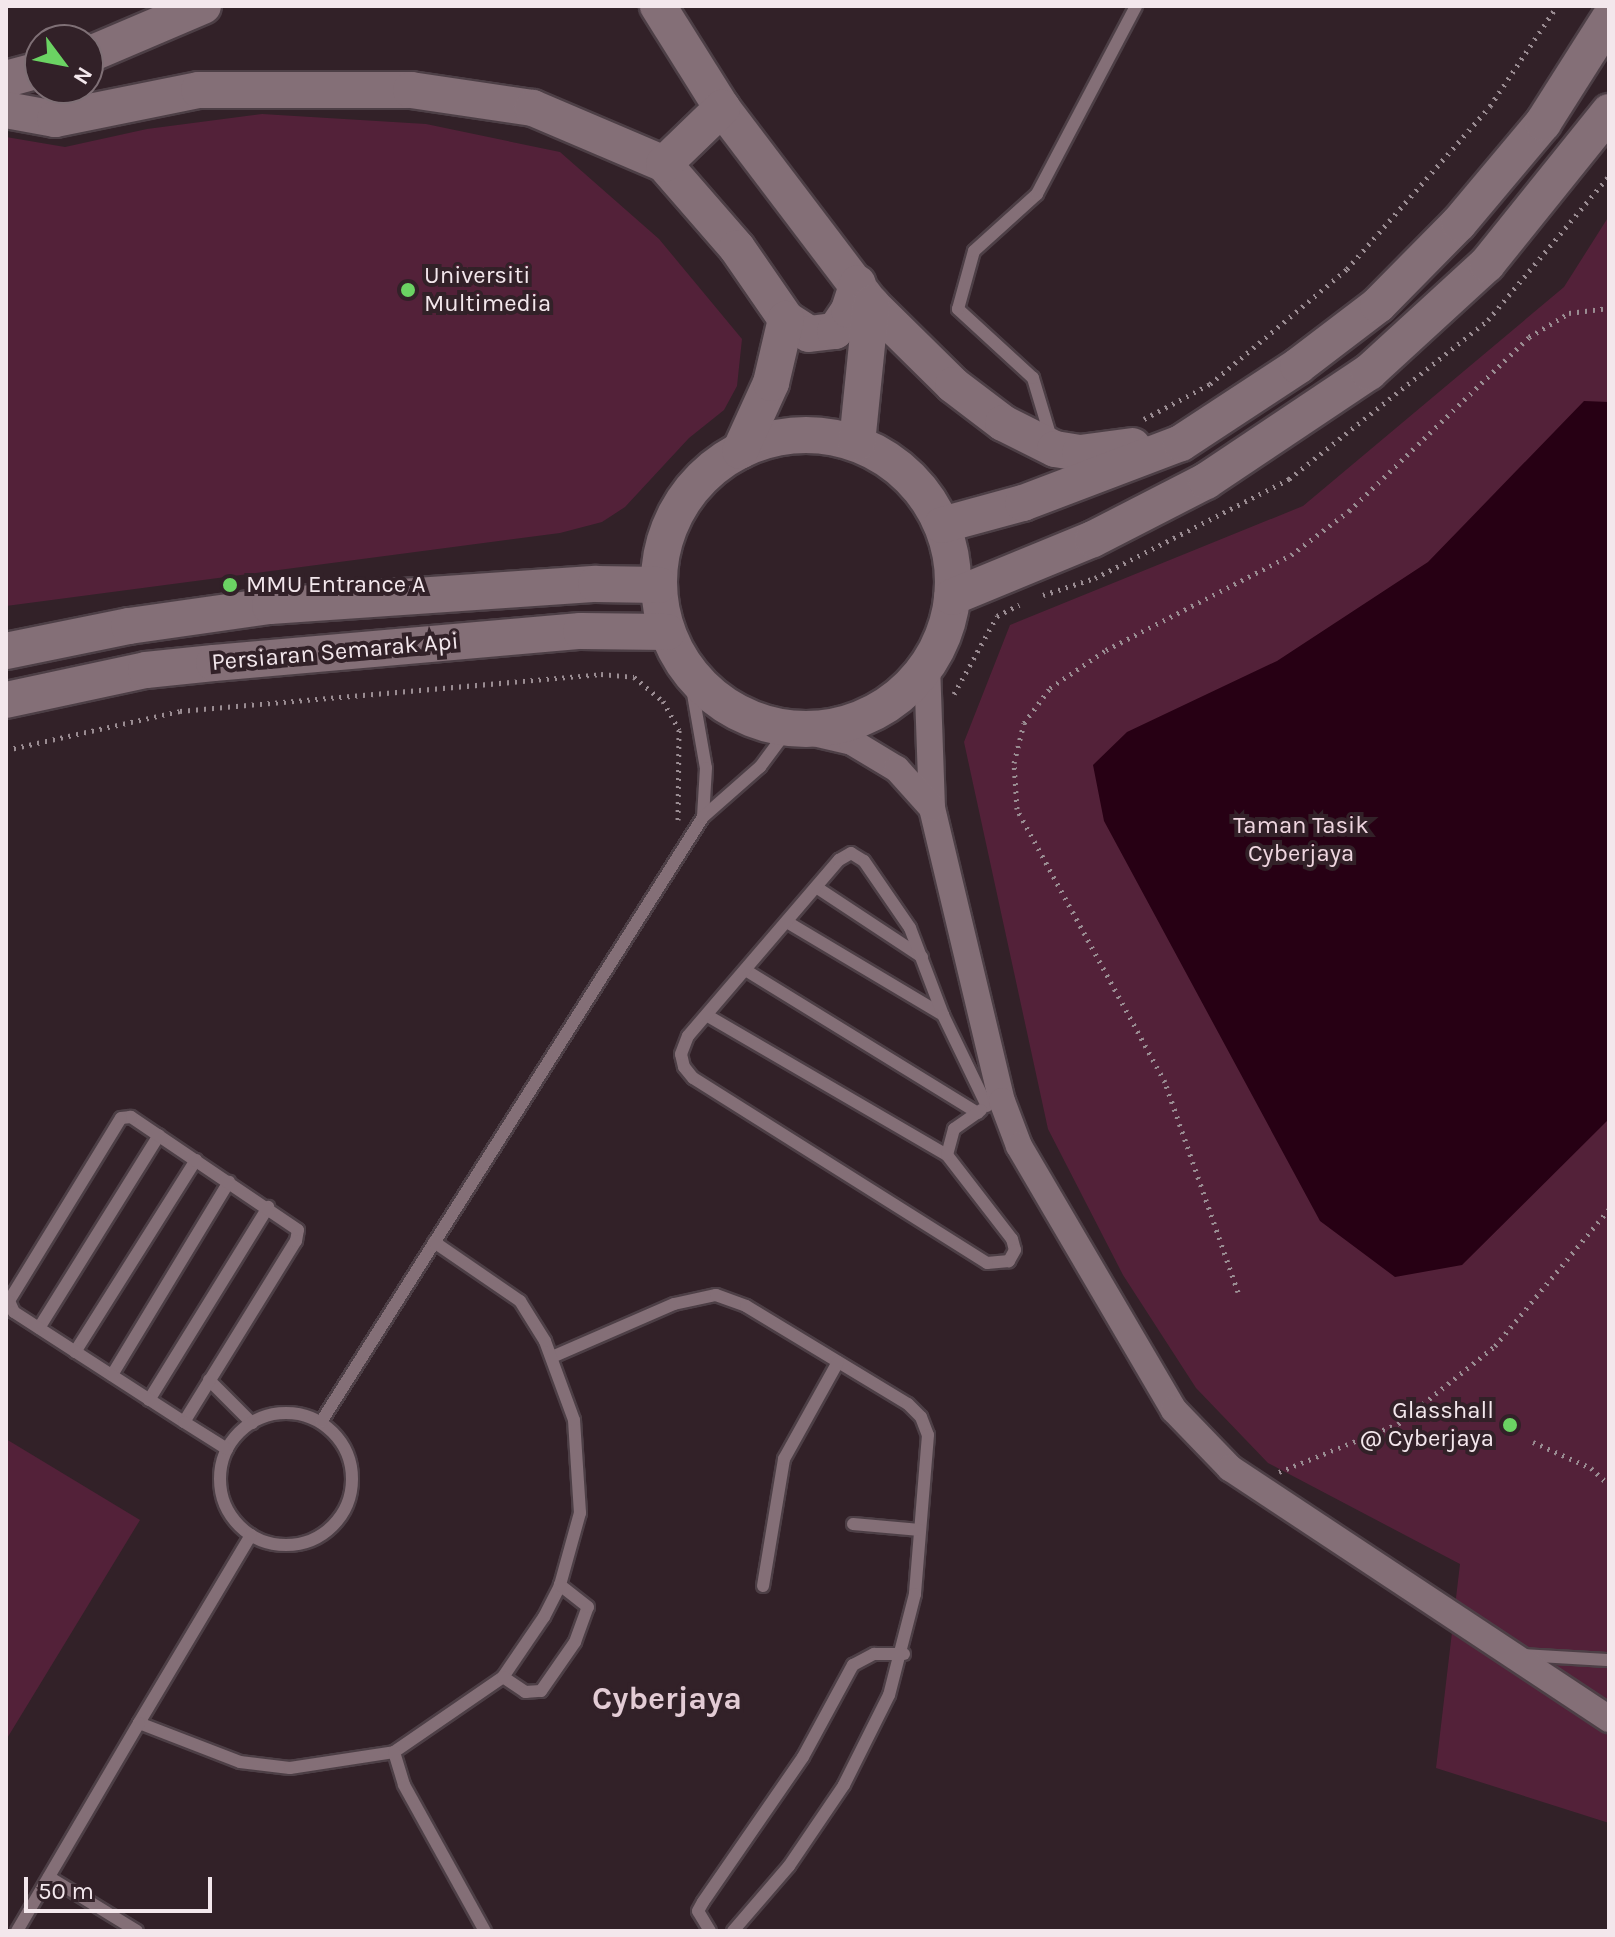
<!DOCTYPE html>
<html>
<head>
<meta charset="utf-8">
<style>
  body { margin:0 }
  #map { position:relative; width:1615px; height:1937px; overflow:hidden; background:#322128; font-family:Karla,sans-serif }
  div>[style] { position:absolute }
  .green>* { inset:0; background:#532139 }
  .water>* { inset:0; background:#270014 }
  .path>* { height:5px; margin-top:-2.5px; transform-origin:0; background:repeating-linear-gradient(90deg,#9a8c92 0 2px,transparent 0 8px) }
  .roads { filter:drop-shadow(2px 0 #4d3f46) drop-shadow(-2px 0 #4d3f46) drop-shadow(0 2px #4d3f46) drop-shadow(0 -2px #4d3f46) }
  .lane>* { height:12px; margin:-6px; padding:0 6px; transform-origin:6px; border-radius:6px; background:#846f77 }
  .lane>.ring { margin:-6px; padding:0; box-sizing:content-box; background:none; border:12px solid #846f77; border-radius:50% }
  .street>* { height:26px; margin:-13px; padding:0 13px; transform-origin:13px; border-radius:13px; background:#846f77 }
  .secondary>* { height:36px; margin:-18px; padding:0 18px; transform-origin:18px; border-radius:18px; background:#846f77 }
  .secondary>.ring { margin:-18px; padding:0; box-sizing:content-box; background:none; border:36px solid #846f77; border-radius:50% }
  .dots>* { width:22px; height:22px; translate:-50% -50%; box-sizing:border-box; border:4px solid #322128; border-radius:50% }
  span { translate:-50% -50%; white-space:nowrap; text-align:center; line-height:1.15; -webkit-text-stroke:8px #322128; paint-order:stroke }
  .poi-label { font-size:24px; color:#f3e7ec }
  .left { translate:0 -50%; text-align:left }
  .right { translate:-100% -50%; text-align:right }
  .street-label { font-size:24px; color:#f3e7ec }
  .park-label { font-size:24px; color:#efd6e0 }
  .district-label { font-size:32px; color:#e3ccd5; font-weight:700 }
  .frame { position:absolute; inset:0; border:8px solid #f3e7ec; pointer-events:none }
  .north { position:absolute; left:24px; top:24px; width:80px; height:80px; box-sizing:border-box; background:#322128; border:2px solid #7f7076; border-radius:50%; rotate:122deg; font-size:22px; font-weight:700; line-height:32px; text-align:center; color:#f3e7ec }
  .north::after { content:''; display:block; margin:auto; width:28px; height:36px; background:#6bd363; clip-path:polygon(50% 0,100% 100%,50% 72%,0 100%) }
  .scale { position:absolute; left:24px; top:1877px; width:188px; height:36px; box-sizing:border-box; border:4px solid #f3e7ec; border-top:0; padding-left:10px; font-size:24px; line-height:28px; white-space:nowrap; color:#f3e7ec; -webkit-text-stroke:6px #322128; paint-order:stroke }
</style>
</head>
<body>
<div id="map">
  <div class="green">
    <div style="clip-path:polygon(262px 114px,426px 124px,560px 152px,659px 239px,742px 339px,737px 386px,724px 410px,689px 438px,625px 507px,602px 522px,560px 533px,6px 606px,6px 137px,65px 147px,147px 129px)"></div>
    <div style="clip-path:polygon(1609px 216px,1609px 1823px,1436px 1768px,1460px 1564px,1268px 1463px,1196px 1388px,1123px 1275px,1048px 1129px,964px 742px,1010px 625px,1303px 506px,1564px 287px)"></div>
    <div style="clip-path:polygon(6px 1439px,140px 1520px,6px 1740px)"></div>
  </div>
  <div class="water">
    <div style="clip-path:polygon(1584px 401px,1609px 402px,1609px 1119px,1462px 1265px,1395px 1277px,1320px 1221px,1104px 821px,1093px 765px,1127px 732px,1277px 661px,1428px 562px)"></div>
  </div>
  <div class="path">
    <div style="left:1144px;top:419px;width:75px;rotate:-27.9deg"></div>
    <div style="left:1210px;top:384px;width:179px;rotate:-40deg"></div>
    <div style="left:1347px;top:269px;width:217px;rotate:-48.7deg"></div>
    <div style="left:1490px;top:106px;width:120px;rotate:-56.2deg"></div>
    <div style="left:1043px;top:595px;width:55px;rotate:-18.1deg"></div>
    <div style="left:1095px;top:578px;width:218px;rotate:-27deg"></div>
    <div style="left:1289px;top:479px;width:255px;rotate:-38.6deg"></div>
    <div style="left:1488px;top:320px;width:188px;rotate:-50deg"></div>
    <div style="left:954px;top:694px;width:89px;rotate:-61.1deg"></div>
    <div style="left:997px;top:616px;width:25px;rotate:-27deg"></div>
    <div style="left:6px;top:750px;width:178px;rotate:-12.6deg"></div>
    <div style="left:180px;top:711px;width:423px;rotate:-5deg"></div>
    <div style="left:601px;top:674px;width:33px;rotate:5deg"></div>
    <div style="left:634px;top:677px;width:38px;rotate:40deg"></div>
    <div style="left:663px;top:701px;width:33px;rotate:61deg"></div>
    <div style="left:679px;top:730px;width:90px;rotate:90.6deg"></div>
    <div style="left:1238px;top:1292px;width:222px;rotate:-109.2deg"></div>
    <div style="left:1165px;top:1082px;width:311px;rotate:-118.5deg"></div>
    <div style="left:1017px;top:809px;width:46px;rotate:-93.7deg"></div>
    <div style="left:1014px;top:763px;width:41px;rotate:-76deg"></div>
    <div style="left:1024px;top:723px;width:44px;rotate:-53.4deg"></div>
    <div style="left:1050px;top:688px;width:68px;rotate:-34.2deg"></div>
    <div style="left:1106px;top:650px;width:208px;rotate:-27.2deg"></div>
    <div style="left:1291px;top:555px;width:73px;rotate:-37.2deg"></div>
    <div style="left:1349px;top:511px;width:250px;rotate:-44deg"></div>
    <div style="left:1529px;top:337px;width:47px;rotate:-31deg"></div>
    <div style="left:1569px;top:313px;width:40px;rotate:-7.1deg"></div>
    <div style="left:1533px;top:1442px;width:64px;rotate:24.1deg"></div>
    <div style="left:1591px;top:1468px;width:25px;rotate:43deg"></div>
    <div style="left:1279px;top:1472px;width:128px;rotate:-22deg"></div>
    <div style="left:1398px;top:1424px;width:124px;rotate:-38.8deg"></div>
    <div style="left:1495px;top:1346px;width:178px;rotate:-50.2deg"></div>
  </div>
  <div class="roads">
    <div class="lane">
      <div style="left:1051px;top:438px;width:63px;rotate:-106.7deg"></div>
      <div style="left:1033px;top:378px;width:102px;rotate:-137.4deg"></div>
      <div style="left:958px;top:309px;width:60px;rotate:-74.6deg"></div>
      <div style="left:974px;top:251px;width:85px;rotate:-42.1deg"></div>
      <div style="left:1037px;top:194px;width:212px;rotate:-62.2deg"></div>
      <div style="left:689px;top:671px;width:98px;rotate:80.1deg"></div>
      <div style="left:706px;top:768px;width:49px;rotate:93.5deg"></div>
      <div style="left:816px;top:887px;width:127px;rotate:33.4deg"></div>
      <div style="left:787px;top:922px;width:182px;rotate:30.8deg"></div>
      <div style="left:747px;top:971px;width:271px;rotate:31.6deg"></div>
      <div style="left:708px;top:1016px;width:276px;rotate:30.2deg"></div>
      <div style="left:947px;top:1155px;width:106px;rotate:52.3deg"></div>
      <div style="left:1012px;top:1239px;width:11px;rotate:75deg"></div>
      <div style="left:1015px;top:1250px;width:13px;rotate:119deg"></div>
      <div style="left:1009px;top:1261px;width:22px;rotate:175deg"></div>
      <div style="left:987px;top:1263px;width:347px;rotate:-147.8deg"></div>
      <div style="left:693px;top:1078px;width:14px;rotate:-129deg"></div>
      <div style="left:684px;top:1067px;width:13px;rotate:-103deg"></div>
      <div style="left:681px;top:1054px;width:19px;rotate:-69deg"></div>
      <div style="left:688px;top:1036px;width:232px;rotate:-49.4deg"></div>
      <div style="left:839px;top:860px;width:14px;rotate:-30deg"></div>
      <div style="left:851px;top:853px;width:15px;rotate:32deg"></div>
      <div style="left:864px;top:861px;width:81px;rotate:55.5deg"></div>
      <div style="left:910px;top:928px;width:93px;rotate:69.2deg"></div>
      <div style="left:943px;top:1015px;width:101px;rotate:64.2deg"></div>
      <div style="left:947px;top:1155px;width:27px;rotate:-75deg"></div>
      <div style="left:954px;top:1129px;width:33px;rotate:-35deg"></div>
      <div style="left:39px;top:1328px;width:227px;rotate:-58.1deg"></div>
      <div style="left:75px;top:1352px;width:227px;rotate:-57.8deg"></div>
      <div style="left:552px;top:1357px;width:133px;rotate:-23.5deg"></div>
      <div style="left:674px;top:1304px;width:43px;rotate:-12.1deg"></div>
      <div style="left:716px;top:1295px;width:32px;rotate:20deg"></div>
      <div style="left:746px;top:1306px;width:189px;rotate:31.2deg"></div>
      <div style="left:908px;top:1404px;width:18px;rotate:45deg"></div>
      <div style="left:921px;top:1417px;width:19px;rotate:69deg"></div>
      <div style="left:928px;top:1435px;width:160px;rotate:94.7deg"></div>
      <div style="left:915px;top:1594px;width:104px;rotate:104.4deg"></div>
      <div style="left:889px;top:1695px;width:101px;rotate:116.6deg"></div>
      <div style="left:844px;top:1785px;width:98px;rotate:124.2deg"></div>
      <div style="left:789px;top:1866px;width:86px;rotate:130.7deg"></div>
      <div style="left:112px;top:1375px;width:226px;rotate:-58.8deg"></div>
      <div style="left:209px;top:1380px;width:61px;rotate:45deg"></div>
      <div style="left:149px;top:1400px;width:227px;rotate:-58.3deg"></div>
      <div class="ring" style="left:220px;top:1413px;width:120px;height:120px"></div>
      <div style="left:184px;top:1422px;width:213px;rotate:-58.3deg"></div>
      <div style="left:296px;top:1241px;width:11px;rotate:-80deg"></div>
      <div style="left:298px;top:1230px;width:202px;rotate:-145.9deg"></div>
      <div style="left:131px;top:1117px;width:10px;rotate:174deg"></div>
      <div style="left:121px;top:1118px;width:215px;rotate:121.5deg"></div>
      <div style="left:9px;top:1301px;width:12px;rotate:66deg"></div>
      <div style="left:14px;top:1312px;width:202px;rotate:32.9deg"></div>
      <div style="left:184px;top:1422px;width:51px;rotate:32.1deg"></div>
      <div style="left:321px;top:1422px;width:716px;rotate:-57.73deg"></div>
      <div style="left:703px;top:817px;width:76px;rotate:-41.3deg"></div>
      <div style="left:760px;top:767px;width:49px;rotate:-53.4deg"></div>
      <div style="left:853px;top:1524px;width:67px;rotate:5.1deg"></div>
      <div style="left:251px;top:1535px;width:219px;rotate:120.8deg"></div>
      <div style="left:139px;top:1723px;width:108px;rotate:21.1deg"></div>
      <div style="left:240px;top:1762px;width:50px;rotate:6.8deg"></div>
      <div style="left:290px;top:1768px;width:105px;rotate:-8.7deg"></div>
      <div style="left:394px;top:1752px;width:132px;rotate:-34.5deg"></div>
      <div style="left:503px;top:1677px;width:73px;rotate:-55.7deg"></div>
      <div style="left:544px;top:1617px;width:36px;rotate:-63deg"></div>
      <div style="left:560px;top:1585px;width:75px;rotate:-74.5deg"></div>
      <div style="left:580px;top:1513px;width:93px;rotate:-93.7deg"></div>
      <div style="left:574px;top:1420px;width:84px;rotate:-110.2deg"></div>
      <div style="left:545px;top:1341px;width:47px;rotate:-122deg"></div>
      <div style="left:520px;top:1301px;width:104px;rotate:-145.5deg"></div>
      <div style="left:763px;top:1586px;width:129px;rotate:-80.6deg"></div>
      <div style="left:784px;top:1459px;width:111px;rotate:-60.9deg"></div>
      <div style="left:1524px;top:1655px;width:85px;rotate:3.4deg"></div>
      <div style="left:503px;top:1677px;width:27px;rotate:34deg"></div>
      <div style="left:525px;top:1692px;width:16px;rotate:-4deg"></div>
      <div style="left:541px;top:1691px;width:60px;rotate:-55.2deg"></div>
      <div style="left:575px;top:1642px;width:37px;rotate:-70deg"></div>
      <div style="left:588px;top:1607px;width:36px;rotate:-142deg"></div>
      <div style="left:394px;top:1752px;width:34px;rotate:73deg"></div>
      <div style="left:404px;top:1785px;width:167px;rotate:61deg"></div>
      <div style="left:49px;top:1877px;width:103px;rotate:31.5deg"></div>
      <div style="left:17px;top:1931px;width:241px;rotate:-59.6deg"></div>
      <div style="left:710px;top:1931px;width:23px;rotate:-121deg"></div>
      <div style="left:698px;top:1911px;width:10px;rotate:-61deg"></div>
      <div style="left:703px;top:1902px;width:176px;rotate:-55.4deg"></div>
      <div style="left:803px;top:1757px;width:105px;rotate:-61.5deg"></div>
      <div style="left:853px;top:1665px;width:24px;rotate:-28deg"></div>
      <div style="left:874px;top:1654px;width:30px"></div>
    </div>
    <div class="street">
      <div style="left:927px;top:665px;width:143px;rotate:88deg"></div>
      <div style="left:932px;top:808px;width:301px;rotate:76.6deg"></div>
      <div style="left:1002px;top:1101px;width:48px;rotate:69.3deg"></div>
      <div style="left:1019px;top:1146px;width:306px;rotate:59.6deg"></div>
      <div style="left:1174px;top:1410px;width:81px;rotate:46deg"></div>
      <div style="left:1230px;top:1468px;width:455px;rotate:33.5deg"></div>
      <div style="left:801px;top:730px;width:52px;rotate:13.2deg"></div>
      <div style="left:852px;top:742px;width:52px;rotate:31deg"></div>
      <div style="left:897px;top:769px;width:52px;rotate:48.1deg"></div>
    </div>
    <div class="secondary">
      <div style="left:658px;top:6px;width:120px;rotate:57.9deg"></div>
      <div style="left:722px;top:108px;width:246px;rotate:52.8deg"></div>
      <div style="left:871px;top:304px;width:115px;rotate:44.6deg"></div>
      <div style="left:953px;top:385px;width:63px;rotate:37.2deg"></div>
      <div style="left:1003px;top:423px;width:58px;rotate:26.6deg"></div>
      <div style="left:1055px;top:449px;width:25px;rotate:9deg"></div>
      <div style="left:1080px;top:453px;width:53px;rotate:-7.5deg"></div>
      <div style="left:88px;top:55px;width:125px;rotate:-23.1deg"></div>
      <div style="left:6px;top:79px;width:35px;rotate:-15deg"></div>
      <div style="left:6px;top:110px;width:50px;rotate:10.4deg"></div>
      <div style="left:55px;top:119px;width:147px;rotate:-11.4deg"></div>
      <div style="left:199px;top:90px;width:212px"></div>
      <div style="left:411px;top:90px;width:123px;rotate:8.4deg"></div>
      <div style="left:533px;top:108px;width:142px;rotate:23.1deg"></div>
      <div style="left:664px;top:164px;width:111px;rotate:49deg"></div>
      <div style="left:737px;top:248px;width:86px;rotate:55.4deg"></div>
      <div style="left:786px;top:319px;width:27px;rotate:33deg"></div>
      <div style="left:809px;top:334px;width:26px;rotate:-7deg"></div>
      <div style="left:835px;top:331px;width:25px;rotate:-56deg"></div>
      <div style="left:849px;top:310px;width:28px;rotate:-72deg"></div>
      <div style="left:664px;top:164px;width:81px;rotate:-44deg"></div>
      <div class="ring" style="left:659px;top:435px;width:258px;height:258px"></div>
      <div style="left:857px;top:443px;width:140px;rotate:-84.2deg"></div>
      <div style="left:740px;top:451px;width:75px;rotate:-65.5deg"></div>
      <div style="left:771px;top:383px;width:66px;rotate:-76.8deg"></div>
      <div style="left:942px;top:525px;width:84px;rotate:-15.2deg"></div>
      <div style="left:1023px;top:503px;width:169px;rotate:-20.8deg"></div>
      <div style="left:1181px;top:443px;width:140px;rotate:-33.3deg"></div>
      <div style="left:1298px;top:366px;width:101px;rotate:-37.3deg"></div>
      <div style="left:1378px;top:305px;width:115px;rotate:-45.4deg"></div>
      <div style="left:1459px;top:223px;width:131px;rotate:-50deg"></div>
      <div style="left:1543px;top:123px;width:123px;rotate:-57.6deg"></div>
      <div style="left:952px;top:597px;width:152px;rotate:-22.4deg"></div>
      <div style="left:1093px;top:539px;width:127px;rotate:-27.2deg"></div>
      <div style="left:1206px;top:481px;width:196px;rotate:-33.8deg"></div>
      <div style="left:1369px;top:372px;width:160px;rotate:-42.5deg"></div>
      <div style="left:1487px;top:264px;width:195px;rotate:-51.2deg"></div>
      <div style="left:6px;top:651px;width:126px;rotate:-11.5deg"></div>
      <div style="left:129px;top:626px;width:142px;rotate:-8.1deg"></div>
      <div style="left:270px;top:606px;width:327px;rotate:-3.9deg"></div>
      <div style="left:596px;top:584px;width:63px;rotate:0.9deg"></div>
      <div style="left:6px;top:700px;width:143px;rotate:-12.1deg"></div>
      <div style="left:146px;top:670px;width:68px;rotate:-5.9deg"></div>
      <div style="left:214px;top:663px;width:368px;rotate:-5deg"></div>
      <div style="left:581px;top:631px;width:86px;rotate:0.7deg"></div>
    </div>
  </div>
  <div class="dots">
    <div style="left:408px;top:290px;background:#6bd363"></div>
    <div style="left:230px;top:585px;background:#6bd363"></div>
    <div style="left:1510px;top:1425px;background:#6bd363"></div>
  </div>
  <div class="poi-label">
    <span class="left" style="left:424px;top:290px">Universiti<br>Multimedia</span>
    <span class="left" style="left:246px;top:585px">MMU Entrance A</span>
    <span class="right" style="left:1494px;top:1425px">Glasshall<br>@ Cyberjaya</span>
  </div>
  <div class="street-label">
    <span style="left:335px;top:652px;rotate:-5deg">Persiaran Semarak Api</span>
  </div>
  <div class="park-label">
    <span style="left:1301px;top:840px">Taman Tasik<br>Cyberjaya</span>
  </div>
  <div class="district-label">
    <span style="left:667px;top:1699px">Cyberjaya</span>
  </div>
  <div class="frame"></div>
  <div class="north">N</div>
  <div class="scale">50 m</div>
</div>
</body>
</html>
